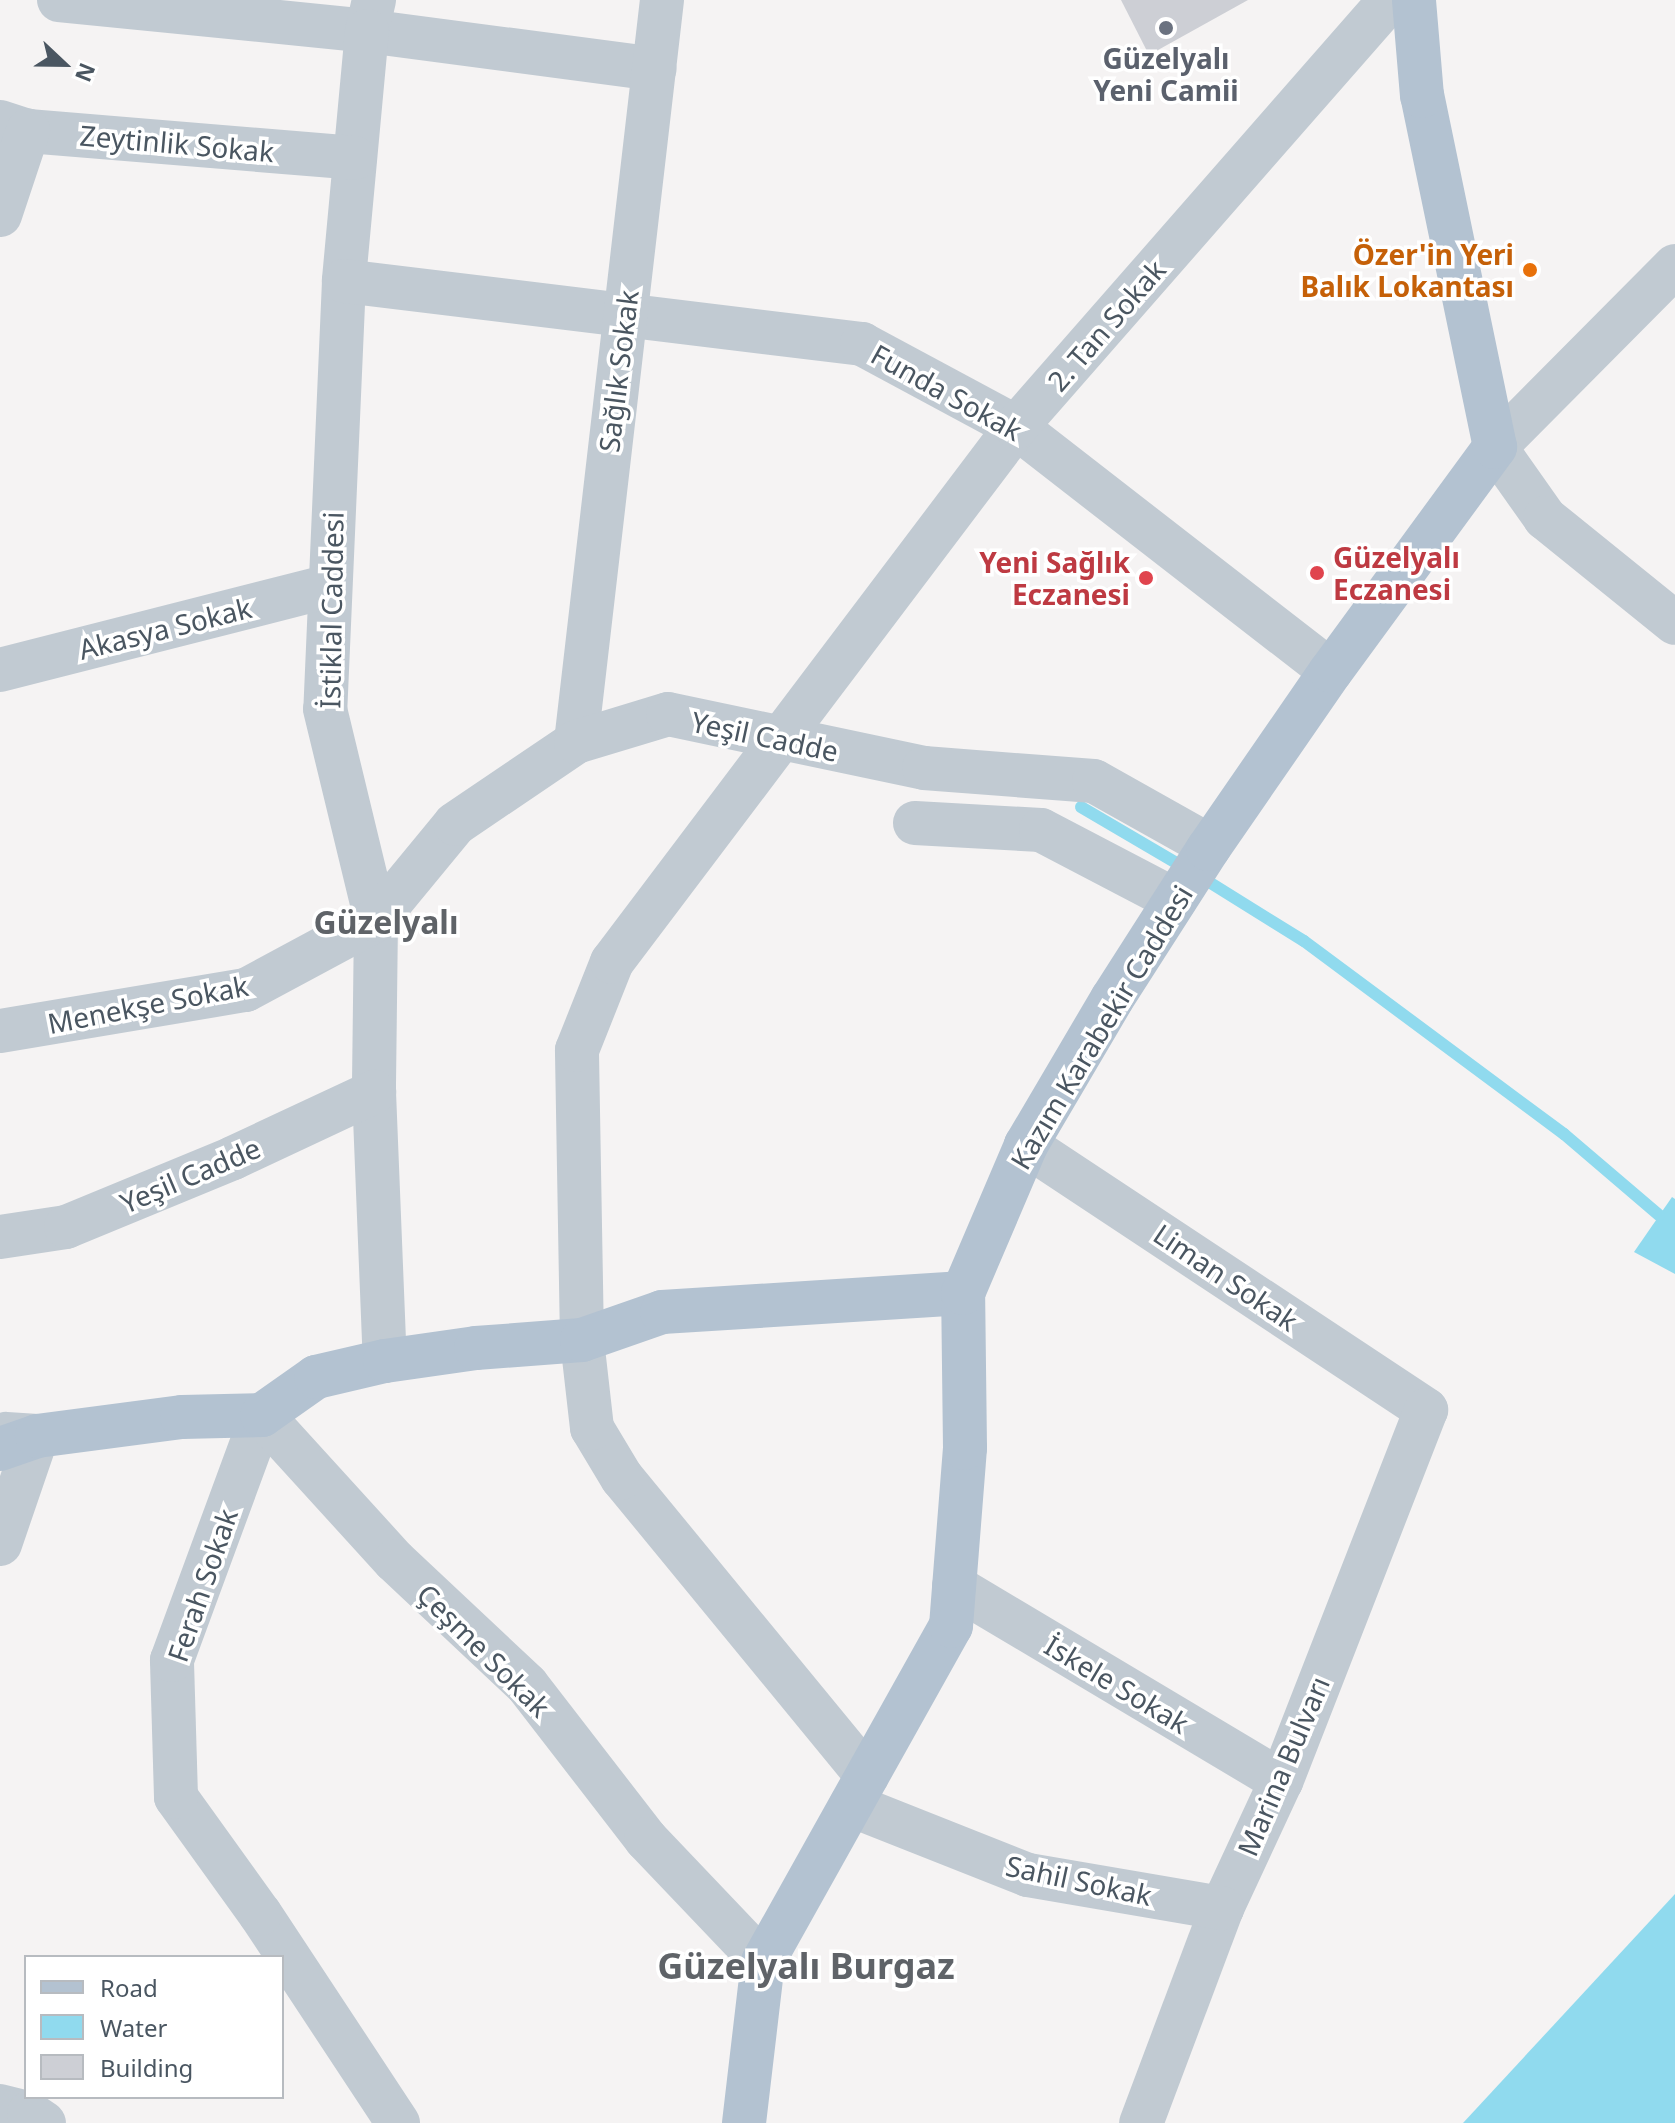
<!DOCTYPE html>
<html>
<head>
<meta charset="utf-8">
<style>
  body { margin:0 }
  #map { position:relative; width:1675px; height:2123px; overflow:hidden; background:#f5f3f3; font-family:"Noto Sans",sans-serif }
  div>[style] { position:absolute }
  .water>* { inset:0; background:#90daee }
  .stream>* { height:12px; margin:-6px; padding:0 6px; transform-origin:6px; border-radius:6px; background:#90daee }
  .building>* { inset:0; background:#cdcfd5 }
  .minor>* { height:44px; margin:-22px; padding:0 22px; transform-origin:22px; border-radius:22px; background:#c1cad2 }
  .major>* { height:44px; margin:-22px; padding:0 22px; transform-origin:22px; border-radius:22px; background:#b3c2d1 }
  .dots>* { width:22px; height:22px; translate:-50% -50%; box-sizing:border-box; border:4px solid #fff; border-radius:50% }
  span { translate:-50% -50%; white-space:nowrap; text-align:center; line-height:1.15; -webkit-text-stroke:7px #fff; paint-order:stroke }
  .worship-label { font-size:28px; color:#5b616d; font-weight:700 }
  .street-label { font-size:28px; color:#4a5661 }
  .food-label { font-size:28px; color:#c56008; font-weight:700 }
  .right { translate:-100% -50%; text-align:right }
  .health-label { font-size:28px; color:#be3a42; font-weight:700 }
  .left { translate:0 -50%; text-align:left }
  .quarter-label { font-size:32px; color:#5f6368; font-weight:700 }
  .district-label { font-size:36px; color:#5f6368; font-weight:700 }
  .legend { position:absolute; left:24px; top:1955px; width:260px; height:144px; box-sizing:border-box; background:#fff; border:2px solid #b7bbc0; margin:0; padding:10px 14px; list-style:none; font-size:24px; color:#4a5661 }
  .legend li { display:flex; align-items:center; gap:16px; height:40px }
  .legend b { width:40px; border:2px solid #b7bbc0 }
  .north { position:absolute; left:24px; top:24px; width:80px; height:80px; -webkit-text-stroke:6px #fff; paint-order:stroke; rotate:112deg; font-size:22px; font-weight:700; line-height:32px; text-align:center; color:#4a5661 }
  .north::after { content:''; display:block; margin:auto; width:28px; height:36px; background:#4a5661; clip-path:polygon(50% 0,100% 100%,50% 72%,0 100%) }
</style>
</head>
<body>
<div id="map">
  <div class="water">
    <div style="clip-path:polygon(1672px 1197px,1675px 1199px,1675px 1274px,1634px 1252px)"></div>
    <div style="clip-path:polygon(1675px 1894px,1675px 2123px,1463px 2123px)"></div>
  </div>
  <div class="stream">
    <div style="left:1081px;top:807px;width:121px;rotate:30.4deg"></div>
    <div style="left:1201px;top:877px;width:121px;rotate:31.9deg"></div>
    <div style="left:1304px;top:941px;width:324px;rotate:36.6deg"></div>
    <div style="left:1564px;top:1134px;width:125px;rotate:40.5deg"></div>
  </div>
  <div class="building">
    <div style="clip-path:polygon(1121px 0,1248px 0,1149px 55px)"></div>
  </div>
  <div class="minor">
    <div style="left:59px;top:0;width:310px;rotate:5.7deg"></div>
    <div style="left:367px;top:31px;width:290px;rotate:7.5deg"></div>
    <div style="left:374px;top:0;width:32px;rotate:103deg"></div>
    <div style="left:367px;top:31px;width:251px;rotate:95.3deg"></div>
    <div style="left:344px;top:281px;width:428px;rotate:92.5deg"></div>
    <div style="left:325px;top:709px;width:217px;rotate:76.4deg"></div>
    <div style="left:376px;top:920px;width:172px;rotate:90.7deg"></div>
    <div style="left:374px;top:1092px;width:269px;rotate:87.7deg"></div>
    <div style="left:0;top:122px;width:29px;rotate:18deg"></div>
    <div style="left:28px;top:131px;width:328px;rotate:4.7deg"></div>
    <div style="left:0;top:215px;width:89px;rotate:-71.6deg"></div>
    <div style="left:1675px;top:266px;width:255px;rotate:134.8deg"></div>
    <div style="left:1495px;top:447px;width:87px;rotate:54.8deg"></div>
    <div style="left:1545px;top:518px;width:167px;rotate:38.9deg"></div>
    <div style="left:344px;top:281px;width:522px;rotate:6.93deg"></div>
    <div style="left:862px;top:344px;width:175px;rotate:28.3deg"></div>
    <div style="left:1016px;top:427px;width:398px;rotate:37.8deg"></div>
    <div style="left:0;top:670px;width:340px;rotate:-14.3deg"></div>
    <div style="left:576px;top:742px;width:747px;rotate:-83.39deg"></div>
    <div style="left:915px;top:823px;width:126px;rotate:3.2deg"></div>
    <div style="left:1041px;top:830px;width:151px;rotate:27.6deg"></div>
    <div style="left:0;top:1031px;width:249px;rotate:-9.5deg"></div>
    <div style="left:246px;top:990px;width:148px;rotate:-28.3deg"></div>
    <div style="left:376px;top:920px;width:124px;rotate:-50.5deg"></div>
    <div style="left:455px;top:824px;width:146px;rotate:-34.1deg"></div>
    <div style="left:576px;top:742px;width:96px;rotate:-16.9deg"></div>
    <div style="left:668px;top:714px;width:262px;rotate:11.9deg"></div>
    <div style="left:924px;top:768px;width:170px;rotate:4.4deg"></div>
    <div style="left:1094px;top:781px;width:133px;rotate:29.3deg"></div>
    <div style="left:1026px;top:1145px;width:480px;rotate:33.5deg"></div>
    <div style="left:1426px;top:1410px;width:398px;rotate:111.3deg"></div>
    <div style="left:1281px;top:1781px;width:140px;rotate:114.9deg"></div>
    <div style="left:1222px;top:1908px;width:230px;rotate:110.6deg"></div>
    <div style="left:0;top:1237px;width:67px;rotate:-8.6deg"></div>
    <div style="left:66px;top:1227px;width:181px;rotate:-22.4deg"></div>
    <div style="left:233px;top:1158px;width:156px;rotate:-25.1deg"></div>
    <div style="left:0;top:1544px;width:114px;rotate:-71.1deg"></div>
    <div style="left:37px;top:1436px;width:31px;rotate:-176deg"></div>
    <div style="left:954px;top:1586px;width:381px;rotate:30.8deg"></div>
    <div style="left:867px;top:1776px;width:386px;rotate:-129.4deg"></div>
    <div style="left:622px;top:1478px;width:58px;rotate:-121deg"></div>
    <div style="left:592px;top:1428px;width:89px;rotate:-96.5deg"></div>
    <div style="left:582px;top:1340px;width:290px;rotate:-91deg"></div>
    <div style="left:577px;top:1050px;width:95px;rotate:-68.3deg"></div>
    <div style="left:612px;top:962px;width:670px;rotate:-52.94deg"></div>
    <div style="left:1016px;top:427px;width:568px;rotate:-48.79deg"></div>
    <div style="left:851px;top:1805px;width:190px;rotate:21.6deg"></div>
    <div style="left:1028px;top:1875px;width:197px;rotate:9.7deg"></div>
    <div style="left:0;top:2106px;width:30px;rotate:14deg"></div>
    <div style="left:29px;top:2113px;width:18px;rotate:34deg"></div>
    <div style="left:398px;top:2123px;width:250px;rotate:-123.4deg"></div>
    <div style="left:260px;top:1914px;width:144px;rotate:-125.7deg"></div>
    <div style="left:176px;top:1797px;width:137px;rotate:-91.7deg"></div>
    <div style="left:172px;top:1660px;width:261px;rotate:-69.8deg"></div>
    <div style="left:262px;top:1415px;width:197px;rotate:47.7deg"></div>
    <div style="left:395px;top:1561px;width:181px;rotate:43.2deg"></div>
    <div style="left:527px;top:1685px;width:195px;rotate:52.3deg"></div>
    <div style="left:646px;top:1839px;width:170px;rotate:46.4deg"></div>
  </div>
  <div class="major">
    <div style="left:0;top:1449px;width:39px;rotate:-19deg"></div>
    <div style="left:37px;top:1436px;width:146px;rotate:-7.5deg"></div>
    <div style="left:182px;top:1417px;width:80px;rotate:-1.4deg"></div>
    <div style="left:262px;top:1415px;width:66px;rotate:-35.1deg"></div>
    <div style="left:316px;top:1377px;width:71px;rotate:-13.1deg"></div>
    <div style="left:385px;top:1361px;width:92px;rotate:-8.1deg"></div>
    <div style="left:476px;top:1348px;width:106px;rotate:-4.3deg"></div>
    <div style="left:582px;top:1340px;width:85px;rotate:-19.3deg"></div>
    <div style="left:662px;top:1312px;width:302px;rotate:-3.6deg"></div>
    <div style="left:744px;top:2123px;width:162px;rotate:-83.3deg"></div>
    <div style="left:763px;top:1962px;width:385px;rotate:-60.8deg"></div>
    <div style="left:951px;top:1626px;width:179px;rotate:-85.5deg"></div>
    <div style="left:965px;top:1448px;width:155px;rotate:-90.7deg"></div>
    <div style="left:963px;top:1293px;width:161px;rotate:-66.9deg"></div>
    <div style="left:1026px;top:1145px;width:169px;rotate:-59.5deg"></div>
    <div style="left:1112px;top:999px;width:178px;rotate:-57.4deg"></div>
    <div style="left:1208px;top:849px;width:216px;rotate:-55.4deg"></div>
    <div style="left:1331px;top:671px;width:278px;rotate:-53.8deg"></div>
    <div style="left:1495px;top:447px;width:359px;rotate:-101.7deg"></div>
    <div style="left:1422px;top:96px;width:96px;rotate:-94.8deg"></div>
  </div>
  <div class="dots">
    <div style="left:1166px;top:28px;background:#6b7280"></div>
    <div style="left:1530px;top:270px;background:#e8710a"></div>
    <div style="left:1317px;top:573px;background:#e0444e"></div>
    <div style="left:1146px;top:578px;background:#e0444e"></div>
  </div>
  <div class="worship-label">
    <span style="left:1166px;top:74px">Güzelyalı<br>Yeni Camii</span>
  </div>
  <div class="street-label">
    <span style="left:177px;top:143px;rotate:5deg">Zeytinlik Sokak</span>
    <span style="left:1106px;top:325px;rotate:-49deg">2. Tan Sokak</span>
    <span style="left:618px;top:371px;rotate:-83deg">Sağlık Sokak</span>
    <span style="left:947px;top:392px;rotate:29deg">Funda Sokak</span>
    <span style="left:331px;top:610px;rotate:-89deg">İstiklal Caddesi</span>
    <span style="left:165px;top:628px;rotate:-14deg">Akasya Sokak</span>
    <span style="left:765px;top:736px;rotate:12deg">Yeşil Cadde</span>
    <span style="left:148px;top:1004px;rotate:-11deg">Menekşe Sokak</span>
    <span style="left:1101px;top:1027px;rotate:-59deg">Kazım Karabekir Caddesi</span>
    <span style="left:190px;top:1175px;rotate:-23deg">Yeşil Cadde</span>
    <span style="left:1226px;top:1277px;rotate:34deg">Liman Sokak</span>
    <span style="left:202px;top:1585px;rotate:-71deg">Ferah Sokak</span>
    <span style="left:484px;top:1650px;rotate:45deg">Çeşme Sokak</span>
    <span style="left:1117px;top:1684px;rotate:31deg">İskele Sokak</span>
    <span style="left:1283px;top:1766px;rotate:-67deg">Marina Bulvarı</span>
    <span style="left:1079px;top:1880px;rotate:12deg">Sahil Sokak</span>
  </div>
  <div class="food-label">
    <span class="right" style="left:1514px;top:270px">Özer'in Yeri<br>Balık Lokantası</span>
  </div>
  <div class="health-label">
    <span class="left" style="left:1333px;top:573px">Güzelyalı<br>Eczanesi</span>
    <span class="right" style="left:1130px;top:578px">Yeni Sağlık<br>Eczanesi</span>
  </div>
  <div class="quarter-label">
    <span style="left:386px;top:922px">Güzelyalı</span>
  </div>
  <div class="district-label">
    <span style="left:806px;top:1966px">Güzelyalı Burgaz</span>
  </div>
  <ul class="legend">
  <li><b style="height:10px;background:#b3c2d1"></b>Road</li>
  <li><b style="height:22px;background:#90daee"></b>Water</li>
  <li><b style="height:22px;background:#cdcfd5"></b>Building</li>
  </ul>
  <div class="north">N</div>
</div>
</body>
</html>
